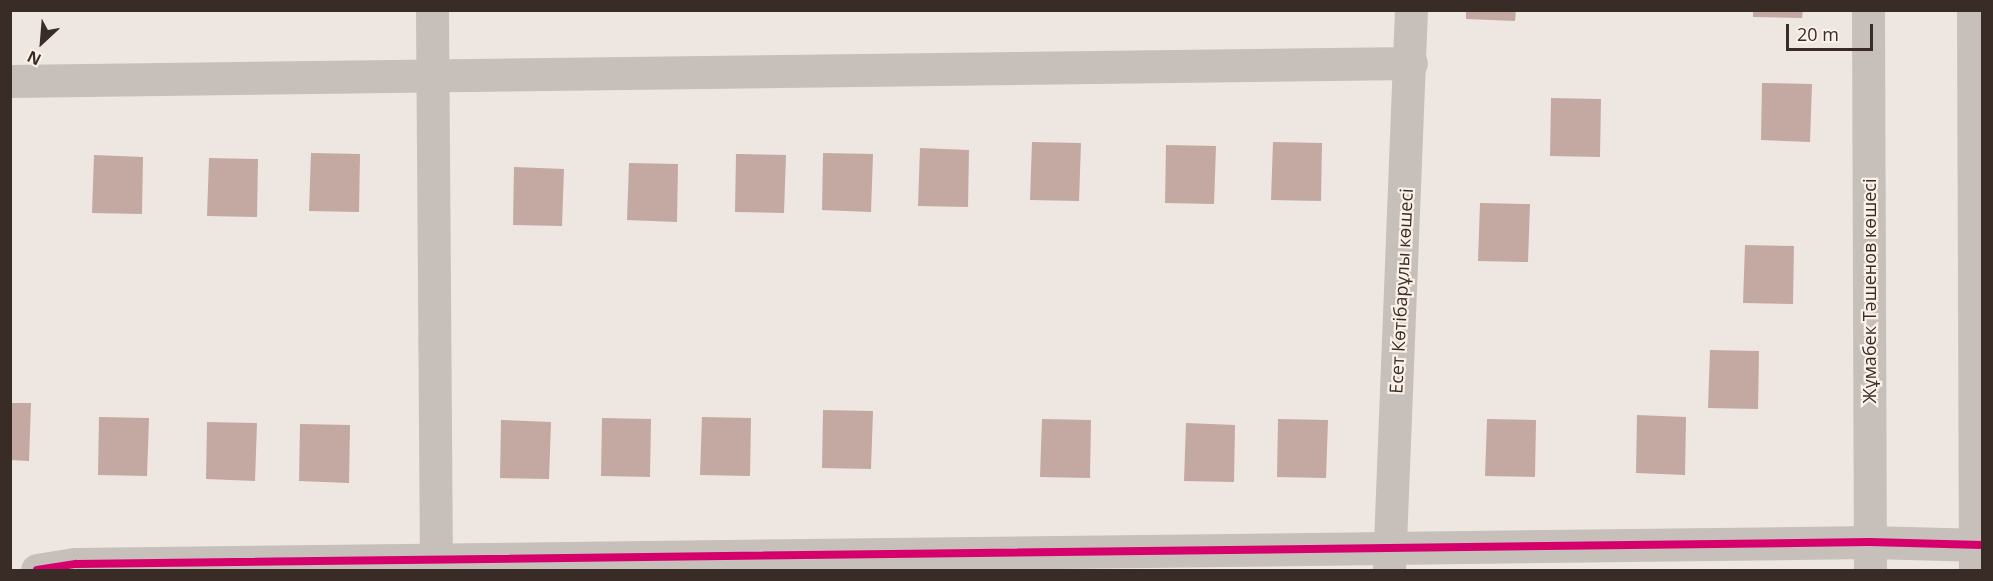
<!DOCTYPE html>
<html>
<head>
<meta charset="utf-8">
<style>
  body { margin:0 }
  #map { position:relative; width:1993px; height:581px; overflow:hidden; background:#eee7e1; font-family:"Open Sans",sans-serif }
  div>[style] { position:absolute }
  .building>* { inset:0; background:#c3a9a1 }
  .street>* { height:33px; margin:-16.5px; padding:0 16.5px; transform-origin:16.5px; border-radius:16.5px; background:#c7bfba }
  .cycleway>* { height:8px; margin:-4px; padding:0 4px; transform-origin:4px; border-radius:4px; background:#d6006c }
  span { translate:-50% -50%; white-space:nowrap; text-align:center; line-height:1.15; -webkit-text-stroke:4.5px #fbf1e8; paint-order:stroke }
  .street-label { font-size:18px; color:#392c27 }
  .frame { position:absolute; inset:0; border:12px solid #392c27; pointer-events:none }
  .north { position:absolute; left:12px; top:12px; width:60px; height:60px; -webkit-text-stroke:4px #fbf1e8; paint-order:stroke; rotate:206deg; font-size:16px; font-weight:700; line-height:24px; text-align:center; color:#392c27 }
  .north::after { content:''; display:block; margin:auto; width:21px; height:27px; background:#392c27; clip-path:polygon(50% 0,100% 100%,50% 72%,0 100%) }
  .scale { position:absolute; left:1786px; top:24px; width:87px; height:27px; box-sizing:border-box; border:3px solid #392c27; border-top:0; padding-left:8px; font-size:18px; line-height:21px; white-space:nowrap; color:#392c27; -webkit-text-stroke:4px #fbf1e8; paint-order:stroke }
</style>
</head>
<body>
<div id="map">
  <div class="building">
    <div style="clip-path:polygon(1466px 10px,1516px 10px,1515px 21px,1466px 19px)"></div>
    <div style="clip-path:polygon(1753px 10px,1803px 10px,1802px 18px,1753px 17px)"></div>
    <div style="clip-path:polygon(1762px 83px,1812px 84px,1810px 142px,1761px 140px)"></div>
    <div style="clip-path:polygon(1551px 98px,1601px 99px,1600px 157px,1550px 156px)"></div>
    <div style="clip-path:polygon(1032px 142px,1081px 143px,1079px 201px,1030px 200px)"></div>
    <div style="clip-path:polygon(1273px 142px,1322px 143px,1321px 201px,1271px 200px)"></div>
    <div style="clip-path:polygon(1166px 145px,1216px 146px,1214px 204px,1165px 203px)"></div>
    <div style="clip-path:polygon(920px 148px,969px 150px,968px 207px,918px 206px)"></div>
    <div style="clip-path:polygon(311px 153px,360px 154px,359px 212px,309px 211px)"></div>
    <div style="clip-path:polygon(823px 153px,873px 154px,871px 212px,822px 210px)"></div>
    <div style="clip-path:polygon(736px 154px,786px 155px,784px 213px,735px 212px)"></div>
    <div style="clip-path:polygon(94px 155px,143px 157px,142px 214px,92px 213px)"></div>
    <div style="clip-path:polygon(209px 158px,258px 159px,257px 217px,207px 216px)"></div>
    <div style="clip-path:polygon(629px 163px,678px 164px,677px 222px,627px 220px)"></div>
    <div style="clip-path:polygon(514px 167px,564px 169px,562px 226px,513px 225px)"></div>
    <div style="clip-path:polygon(1480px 203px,1530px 204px,1528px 262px,1478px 261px)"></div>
    <div style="clip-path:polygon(1745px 245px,1794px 246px,1793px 304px,1743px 303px)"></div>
    <div style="clip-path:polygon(1710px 350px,1759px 351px,1758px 409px,1708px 408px)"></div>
    <div style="clip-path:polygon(10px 403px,31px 403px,29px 461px,10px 460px)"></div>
    <div style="clip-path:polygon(823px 410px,873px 411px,871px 469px,822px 468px)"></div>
    <div style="clip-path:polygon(1637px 415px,1686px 417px,1685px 475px,1636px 473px)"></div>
    <div style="clip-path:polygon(99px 417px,149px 418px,147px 476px,98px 475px)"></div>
    <div style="clip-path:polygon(702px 417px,751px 418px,750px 476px,700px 475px)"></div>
    <div style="clip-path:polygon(602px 418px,651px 419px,650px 477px,601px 476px)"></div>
    <div style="clip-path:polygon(1042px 419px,1091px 420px,1090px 478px,1040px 477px)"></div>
    <div style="clip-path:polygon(1278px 419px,1328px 420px,1326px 478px,1277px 477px)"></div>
    <div style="clip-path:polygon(1487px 419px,1536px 420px,1535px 477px,1485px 476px)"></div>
    <div style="clip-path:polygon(501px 420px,551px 422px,549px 479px,500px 478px)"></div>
    <div style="clip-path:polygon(207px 422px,257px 423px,255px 481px,206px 479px)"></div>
    <div style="clip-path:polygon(1186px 423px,1235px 425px,1234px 482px,1184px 481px)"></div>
    <div style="clip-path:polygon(300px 424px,350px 425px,349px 483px,299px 481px)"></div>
  </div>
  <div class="street">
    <div style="left:432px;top:10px;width:560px;rotate:89.59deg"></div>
    <div style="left:1868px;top:10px;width:560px;rotate:89.8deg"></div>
    <div style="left:1973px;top:10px;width:560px;rotate:89.8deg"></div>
    <div style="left:10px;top:81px;width:1401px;rotate:-0.74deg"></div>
    <div style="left:1389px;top:569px;width:559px;rotate:-87.75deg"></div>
    <div style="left:37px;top:570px;width:39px;rotate:-9deg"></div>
    <div style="left:76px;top:564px;width:1794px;rotate:-0.7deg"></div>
    <div style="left:1870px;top:542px;width:112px;rotate:1.5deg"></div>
  </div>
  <div class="cycleway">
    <div style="left:37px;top:570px;width:39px;rotate:-9deg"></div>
    <div style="left:76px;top:564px;width:1794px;rotate:-0.7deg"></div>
    <div style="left:1870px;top:542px;width:112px;rotate:1.5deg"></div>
  </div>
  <div class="street-label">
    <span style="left:1401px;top:291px;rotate:-87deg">Есет Көтібарұлы көшесі</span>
    <span style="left:1869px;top:291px;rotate:-90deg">Жұмабек Тәшенов көшесі</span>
  </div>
  <div class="frame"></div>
  <div class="north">N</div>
  <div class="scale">20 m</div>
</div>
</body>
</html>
